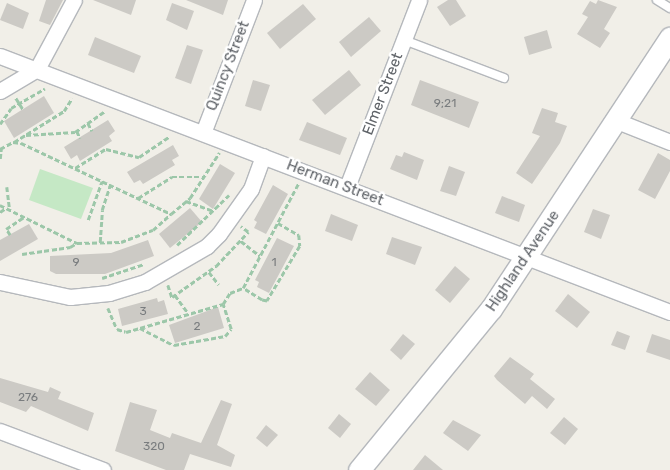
<!DOCTYPE html>
<html>
<head>
<meta charset="utf-8">
<style>
  body { margin:0 }
  #map { position:relative; width:670px; height:470px; overflow:hidden; background:#f1efe8; font-family:Rubik,sans-serif }
  div>[style] { position:absolute }
  .green>* { inset:0; background:#c5e8c5 }
  .building>* { inset:0; background:#cccac5 }
  .path>* { height:2.5px; margin-top:-1.25px; transform-origin:0; background:repeating-linear-gradient(90deg,#9cc7a9 0 5px,transparent 0 7.5px) }
  .roads { filter:drop-shadow(1px 0 #b5b8bc) drop-shadow(-1px 0 #b5b8bc) drop-shadow(0 1px #b5b8bc) drop-shadow(0 -1px #b5b8bc) }
  .service>* { height:8px; margin:-4px; padding:0 4px; transform-origin:4px; border-radius:4px; background:#fff }
  .minor>* { height:15px; margin:-7.5px; padding:0 7.5px; transform-origin:7.5px; border-radius:7.5px; background:#fff }
  .secondary>* { height:21px; margin:-10.5px; padding:0 10.5px; transform-origin:10.5px; border-radius:10.5px; background:#fff }
  span { translate:-50% -50%; white-space:nowrap; text-align:center; line-height:1.15; -webkit-text-stroke:5px #fff; paint-order:stroke }
  .number-label { font-size:12px; color:#7a7d7f }
  .number-label span { -webkit-text-stroke-width:0 }
  .street-label { font-size:15px; color:#5f6368 }
</style>
</head>
<body>
<div id="map">
  <div class="green">
    <div style="clip-path:polygon(40px 169px,93px 188px,81px 219px,29px 200px)"></div>
  </div>
  <div class="building">
    <div style="clip-path:polygon(46px 0,63px 0,50px 25px,39px 21px)"></div>
    <div style="clip-path:polygon(93px 0,136px 0,131px 15px)"></div>
    <div style="clip-path:polygon(186px 0,228px 0,223px 15px)"></div>
    <div style="clip-path:polygon(448px 0,456px 0,466px 16px,450px 26px,437px 7px)"></div>
    <div style="clip-path:polygon(598px 0,617px 7px,604px 29px,610px 33px,600px 48px,577px 34px,588px 17px,582px 14px,590px 1px,596px 4px)"></div>
    <div style="clip-path:polygon(7px 3px,29px 13px,23px 29px,0 20px)"></div>
    <div style="clip-path:polygon(172px 3px,194px 11px,187px 30px,166px 20px)"></div>
    <div style="clip-path:polygon(303px 4px,316px 19px,280px 49px,267px 33px)"></div>
    <div style="clip-path:polygon(369px 17px,381px 31px,351px 57px,339px 42px)"></div>
    <div style="clip-path:polygon(547px 30px,552px 48px,529px 55px,524px 37px)"></div>
    <div style="clip-path:polygon(95px 37px,141px 56px,134px 73px,88px 55px)"></div>
    <div style="clip-path:polygon(187px 45px,203px 50px,191px 84px,175px 78px)"></div>
    <div style="clip-path:polygon(349px 70px,361px 85px,325px 115px,312px 100px)"></div>
    <div style="clip-path:polygon(253px 80px,270px 85px,261px 111px,245px 106px)"></div>
    <div style="clip-path:polygon(420px 80px,479px 102px,469px 128px,411px 105px)"></div>
    <div style="clip-path:polygon(44px 96px,54px 113px,14px 138px,4px 121px)"></div>
    <div style="clip-path:polygon(542px 108px,558px 113px,555px 122px,567px 126px,560px 143px,532px 184px,516px 173px,540px 136px,532px 133px)"></div>
    <div style="clip-path:polygon(108px 120px,115px 131px,109px 136px,112px 141px,80px 161px,77px 155px,71px 159px,64px 147px)"></div>
    <div style="clip-path:polygon(307px 122px,347px 138px,340px 155px,299px 140px)"></div>
    <div style="clip-path:polygon(173px 145px,179px 156px,172px 160px,175px 165px,143px 184px,140px 180px,134px 183px,127px 172px)"></div>
    <div style="clip-path:polygon(404px 152px,424px 160px,417px 180px,390px 169px,396px 155px,402px 157px)"></div>
    <div style="clip-path:polygon(658px 153px,670px 160px,670px 171px,655px 199px,638px 190px)"></div>
    <div style="clip-path:polygon(220px 164px,235px 173px,213px 209px,199px 199px)"></div>
    <div style="clip-path:polygon(449px 166px,465px 172px,456px 196px,440px 191px)"></div>
    <div style="clip-path:polygon(273px 185px,288px 194px,266px 234px,254px 228px,257px 222px,254px 220px)"></div>
    <div style="clip-path:polygon(502px 196px,525px 205px,519px 222px,495px 213px)"></div>
    <div style="clip-path:polygon(190px 208px,202px 222px,170px 248px,159px 234px)"></div>
    <div style="clip-path:polygon(593px 209px,610px 215px,601px 239px,584px 232px)"></div>
    <div style="clip-path:polygon(331px 214px,358px 225px,352px 241px,325px 231px)"></div>
    <div style="clip-path:polygon(29px 224px,38px 239px,0 261px,0 240px)"></div>
    <div style="clip-path:polygon(392px 237px,422px 247px,415px 265px,386px 254px)"></div>
    <div style="clip-path:polygon(277px 238px,294px 246px,269px 293px,257px 287px,259px 282px,255px 280px)"></div>
    <div style="clip-path:polygon(148px 240px,154px 256px,105px 274px,56px 274px,50px 271px,50px 256px,111px 253px)"></div>
    <div style="clip-path:polygon(455px 266px,470px 279px,450px 303px,435px 290px)"></div>
    <div style="clip-path:polygon(568px 294px,590px 312px,577px 328px,555px 311px)"></div>
    <div style="clip-path:polygon(157px 298px,158px 302px,164px 300px,168px 314px,122px 326px,118px 309px)"></div>
    <div style="clip-path:polygon(218px 307px,224px 328px,175px 343px,169px 325px)"></div>
    <div style="clip-path:polygon(617px 331px,630px 336px,625px 350px,611px 345px)"></div>
    <div style="clip-path:polygon(403px 334px,415px 344px,401px 360px,390px 350px)"></div>
    <div style="clip-path:polygon(652px 334px,670px 340px,670px 360px,646px 352px)"></div>
    <div style="clip-path:polygon(510px 357px,534px 374px,530px 379px,555px 399px,547px 409px,532px 396px,525px 404px,497px 380px,494px 376px)"></div>
    <div style="clip-path:polygon(370px 372px,390px 390px,376px 406px,355px 389px)"></div>
    <div style="clip-path:polygon(0 378px,48px 392px,50px 387px,61px 392px,58px 399px,94px 413px,88px 431px,31px 406px,26px 412px,0 402px)"></div>
    <div style="clip-path:polygon(221px 400px,232px 404px,217px 445px,235px 455px,231px 467px,190px 454px,184px 470px,166px 470px,115px 451px,130px 402px,157px 410px,150px 430px,170px 438px,172px 433px,201px 443px)"></div>
    <div style="clip-path:polygon(339px 414px,351px 424px,340px 438px,328px 428px)"></div>
    <div style="clip-path:polygon(564px 417px,578px 429px,565px 445px,550px 433px)"></div>
    <div style="clip-path:polygon(453px 420px,481px 435px,468px 451px,443px 433px)"></div>
    <div style="clip-path:polygon(266px 425px,278px 435px,267px 447px,256px 438px)"></div>
    <div style="clip-path:polygon(425px 455px,443px 470px,413px 470px)"></div>
  </div>
  <div class="path">
    <div style="left:16px;top:98px;width:13px;rotate:58deg"></div>
    <div style="left:88px;top:123px;width:9px;rotate:63deg"></div>
    <div style="left:0;top:124px;width:19px;rotate:-55deg"></div>
    <div style="left:11px;top:108px;width:39px;rotate:-30deg"></div>
    <div style="left:77px;top:131px;width:8px;rotate:67deg"></div>
    <div style="left:26px;top:135px;width:49px;rotate:-3.5deg"></div>
    <div style="left:75px;top:132px;width:37px;rotate:-35deg"></div>
    <div style="left:14px;top:142px;width:59px;rotate:-31.8deg"></div>
    <div style="left:64px;top:111px;width:15px;rotate:-58deg"></div>
    <div style="left:0;top:149px;width:15px;rotate:-28deg"></div>
    <div style="left:13px;top:142px;width:8px;rotate:7deg"></div>
    <div style="left:21px;top:143px;width:166px;rotate:25.3deg"></div>
    <div style="left:0;top:159px;width:10px;rotate:-84deg"></div>
    <div style="left:75px;top:168px;width:36px;rotate:-32deg"></div>
    <div style="left:106px;top:149px;width:34px;rotate:14deg"></div>
    <div style="left:139px;top:157px;width:37px;rotate:-34deg"></div>
    <div style="left:7px;top:187px;width:23px;rotate:83deg"></div>
    <div style="left:138px;top:198px;width:40px;rotate:-32deg"></div>
    <div style="left:172px;top:177px;width:33px"></div>
    <div style="left:186px;top:201px;width:29px;rotate:20deg"></div>
    <div style="left:0;top:205px;width:86px;rotate:26.3deg"></div>
    <div style="left:77px;top:243px;width:44px;rotate:-1.3deg"></div>
    <div style="left:121px;top:242px;width:34px;rotate:-21deg"></div>
    <div style="left:153px;top:230px;width:24px;rotate:-42deg"></div>
    <div style="left:171px;top:214px;width:25px;rotate:-40deg"></div>
    <div style="left:190px;top:198px;width:54px;rotate:-57.2deg"></div>
    <div style="left:0;top:212px;width:7px;rotate:-34deg"></div>
    <div style="left:88px;top:220px;width:41px;rotate:-70.3deg"></div>
    <div style="left:278px;top:223px;width:24px;rotate:30deg"></div>
    <div style="left:299px;top:235px;width:11px;rotate:85deg"></div>
    <div style="left:300px;top:246px;width:64px;rotate:121deg"></div>
    <div style="left:267px;top:301px;width:5px;rotate:-169deg"></div>
    <div style="left:262px;top:300px;width:22px;rotate:-148deg"></div>
    <div style="left:243px;top:288px;width:118px;rotate:-62.1deg"></div>
    <div style="left:10px;top:235px;width:7px;rotate:-124deg"></div>
    <div style="left:6px;top:229px;width:22px;rotate:-34deg"></div>
    <div style="left:241px;top:241px;width:24px;rotate:38deg"></div>
    <div style="left:100px;top:242px;width:32px;rotate:-86deg"></div>
    <div style="left:102px;top:210px;width:26px;rotate:-72deg"></div>
    <div style="left:177px;top:245px;width:72px;rotate:-43.9deg"></div>
    <div style="left:22px;top:254px;width:49px;rotate:-8.3deg"></div>
    <div style="left:70px;top:247px;width:8px;rotate:-30deg"></div>
    <div style="left:209px;top:272px;width:16px;rotate:52deg"></div>
    <div style="left:102px;top:278px;width:44px;rotate:-18.4deg"></div>
    <div style="left:168px;top:285px;width:13px;rotate:72deg"></div>
    <div style="left:172px;top:297px;width:54px;rotate:-35.2deg"></div>
    <div style="left:216px;top:266px;width:47px;rotate:-46.7deg"></div>
    <div style="left:248px;top:232px;width:9px;rotate:-144deg"></div>
    <div style="left:175px;top:295px;width:22px;rotate:54deg"></div>
    <div style="left:108px;top:308px;width:23px;rotate:67deg"></div>
    <div style="left:117px;top:329px;width:9px;rotate:18deg"></div>
    <div style="left:126px;top:332px;width:101px;rotate:-16.1deg"></div>
    <div style="left:140px;top:328px;width:38px;rotate:27deg"></div>
    <div style="left:174px;top:345px;width:52px;rotate:-10deg"></div>
    <div style="left:225px;top:336px;width:9px;rotate:-49deg"></div>
    <div style="left:231px;top:329px;width:26px;rotate:-108deg"></div>
    <div style="left:223px;top:304px;width:13px;rotate:-58deg"></div>
    <div style="left:230px;top:293px;width:14px;rotate:-21deg"></div>
  </div>
  <div class="roads">
    <div class="service">
      <div style="left:657px;top:0;width:15px;rotate:32deg"></div>
      <div style="left:404px;top:40px;width:107px;rotate:20.8deg"></div>
    </div>
    <div class="minor">
      <div style="left:0;top:56px;width:717px;rotate:20.91deg"></div>
      <div style="left:0;top:91px;width:43px;rotate:-30.7deg"></div>
      <div style="left:37px;top:69px;width:78px;rotate:-61.8deg"></div>
      <div style="left:617px;top:121px;width:57px;rotate:21.6deg"></div>
      <div style="left:203px;top:133px;width:142px;rotate:-69deg"></div>
      <div style="left:347px;top:187px;width:200px;rotate:-68.9deg"></div>
      <div style="left:0;top:282px;width:72px;rotate:12.1deg"></div>
      <div style="left:70px;top:297px;width:39px;rotate:-6deg"></div>
      <div style="left:109px;top:293px;width:38px;rotate:-17deg"></div>
      <div style="left:145px;top:282px;width:72px;rotate:-30.1deg"></div>
      <div style="left:207px;top:246px;width:17px;rotate:-45deg"></div>
      <div style="left:219px;top:234px;width:55px;rotate:-54.6deg"></div>
      <div style="left:251px;top:189px;width:35px;rotate:-70deg"></div>
      <div style="left:0;top:431px;width:110px;rotate:20.7deg"></div>
    </div>
    <div class="secondary">
      <div style="left:359px;top:470px;width:208px;rotate:-50.7deg"></div>
      <div style="left:491px;top:309px;width:325px;rotate:-56.6deg"></div>
    </div>
  </div>
  <div class="number-label">
    <span style="left:445px;top:104px">9;21</span>
    <span style="left:76px;top:263px">9</span>
    <span style="left:274px;top:263px">1</span>
    <span style="left:143px;top:312px">3</span>
    <span style="left:197px;top:327px">2</span>
    <span style="left:28px;top:398px">276</span>
    <span style="left:154px;top:447px">320</span>
  </div>
  <div class="street-label">
    <span style="left:228px;top:66px;rotate:-69deg">Quincy Street</span>
    <span style="left:383px;top:94px;rotate:-69deg">Elmer Street</span>
    <span style="left:335px;top:183px;rotate:21deg">Herman Street</span>
    <span style="left:523px;top:261px;rotate:-56deg">Highland Avenue</span>
  </div>
</div>
</body>
</html>
